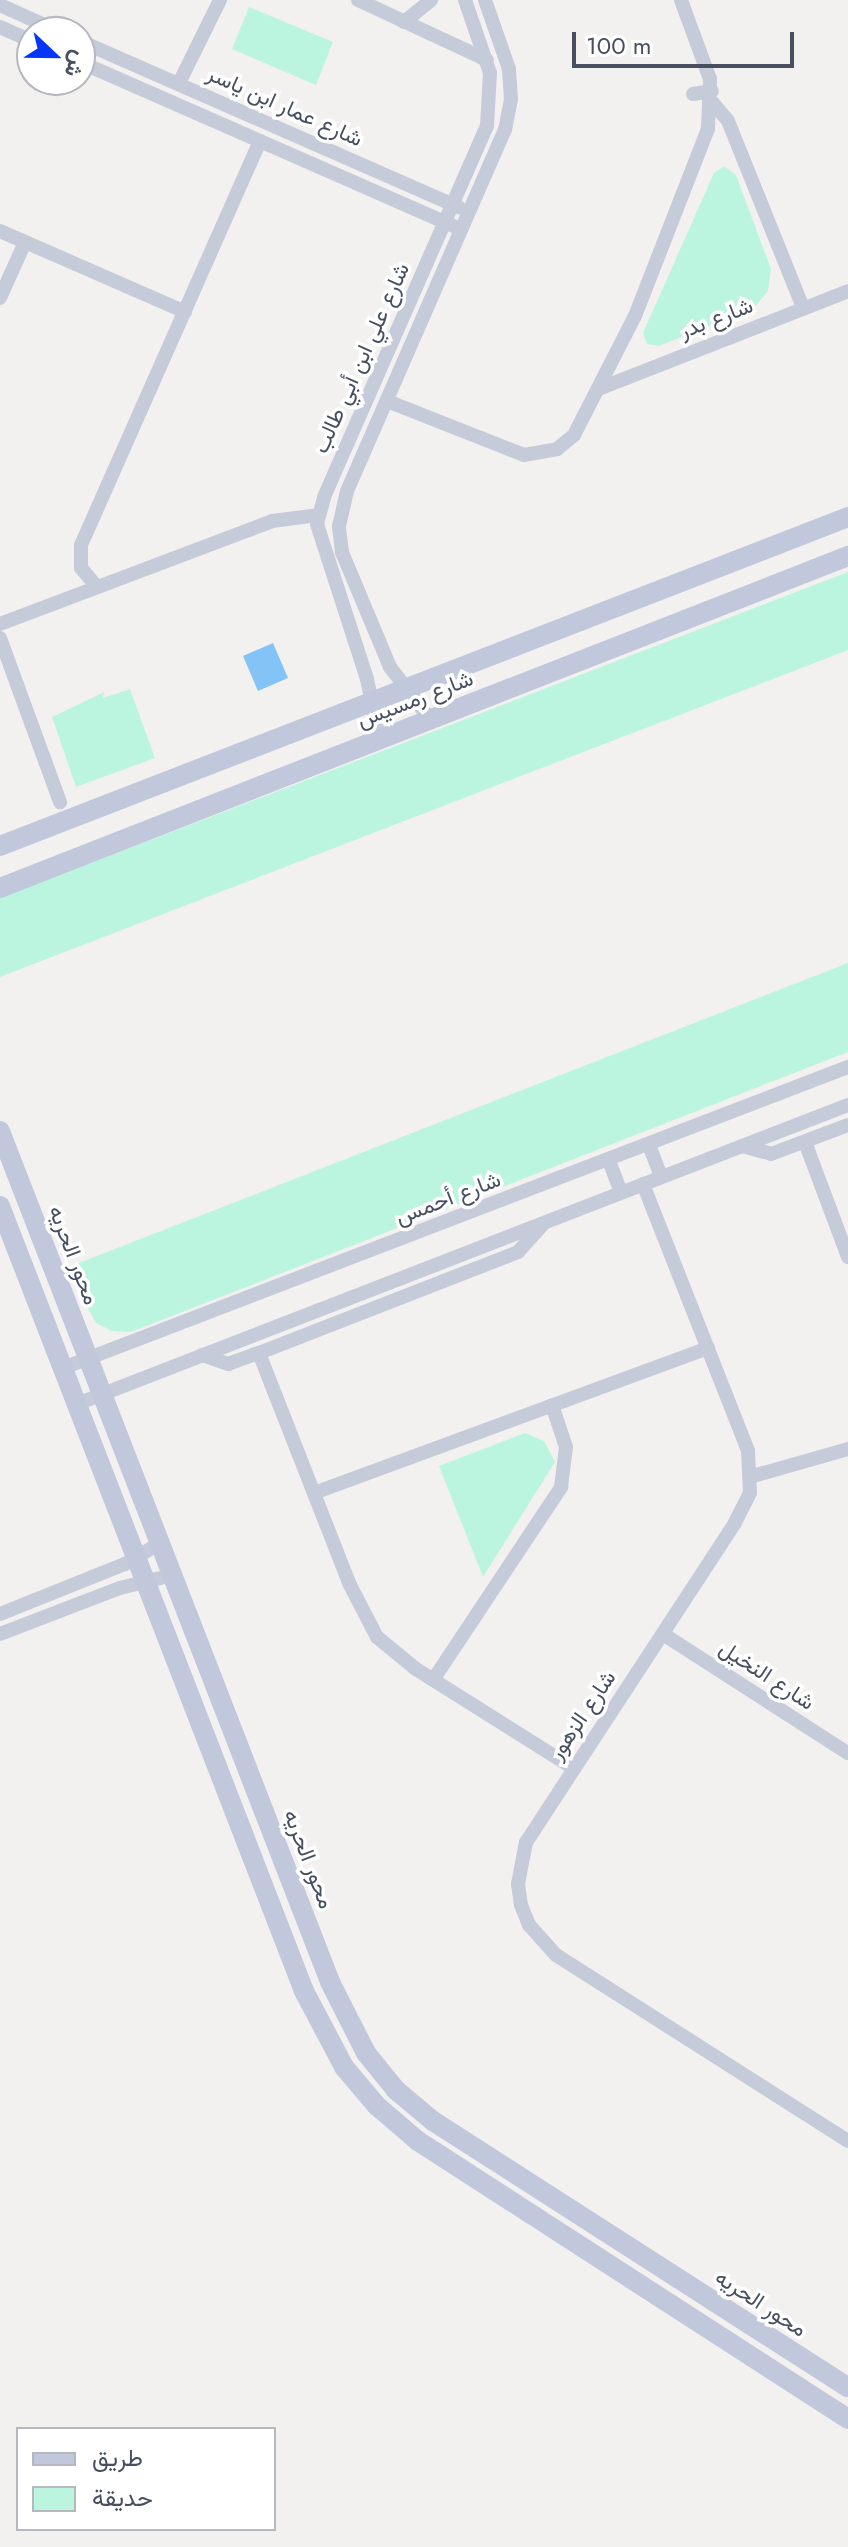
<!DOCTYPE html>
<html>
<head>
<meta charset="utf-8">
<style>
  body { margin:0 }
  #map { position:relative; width:848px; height:2547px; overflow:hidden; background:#f3f1f0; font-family:Jost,Vazirmatn,sans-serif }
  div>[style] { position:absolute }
  .green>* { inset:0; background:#bbf5df }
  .water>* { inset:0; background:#83c3f6 }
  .street>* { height:14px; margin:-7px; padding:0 7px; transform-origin:7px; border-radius:7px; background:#c6cbda }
  .secondary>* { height:20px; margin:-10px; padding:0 10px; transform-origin:10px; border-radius:10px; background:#c1c8db }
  span { translate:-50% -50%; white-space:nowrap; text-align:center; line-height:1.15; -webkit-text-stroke:7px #fff; paint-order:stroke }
  .street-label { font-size:22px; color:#464e60 }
  .legend { position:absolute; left:16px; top:2427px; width:260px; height:104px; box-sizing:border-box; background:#fff; border:2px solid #b5b8bf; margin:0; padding:10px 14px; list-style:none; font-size:24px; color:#464e60 }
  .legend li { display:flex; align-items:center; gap:16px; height:40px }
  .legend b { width:40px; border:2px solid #b5b8bf }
  .north { position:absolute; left:16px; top:16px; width:80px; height:80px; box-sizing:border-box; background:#fff; border:2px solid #b5b8bf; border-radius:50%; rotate:112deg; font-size:22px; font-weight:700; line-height:32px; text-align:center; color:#464e60 }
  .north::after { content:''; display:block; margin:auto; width:28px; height:36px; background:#0436f9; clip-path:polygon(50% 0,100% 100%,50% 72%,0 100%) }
  .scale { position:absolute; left:572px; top:32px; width:222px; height:36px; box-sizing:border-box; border:4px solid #464e60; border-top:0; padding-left:10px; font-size:24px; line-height:28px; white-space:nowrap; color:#464e60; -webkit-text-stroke:6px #fff; paint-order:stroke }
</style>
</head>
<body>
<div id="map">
  <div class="green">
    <div style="clip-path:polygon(249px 7px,333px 42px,316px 85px,232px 49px)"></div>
    <div style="clip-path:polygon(724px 166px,736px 175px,771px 269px,768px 291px,754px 308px,659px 346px,647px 344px,643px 333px,714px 173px)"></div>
    <div style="clip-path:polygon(848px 572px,848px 650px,0 977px,0 898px)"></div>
    <div style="clip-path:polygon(130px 689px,155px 758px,76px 787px,52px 717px,104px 692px,103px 698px)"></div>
    <div style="clip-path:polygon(848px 963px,848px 1052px,131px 1332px,112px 1331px,96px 1323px,66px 1268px)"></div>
    <div style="clip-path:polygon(525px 1433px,544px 1441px,555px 1462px,483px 1577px,439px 1466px)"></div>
  </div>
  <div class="water">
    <div style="clip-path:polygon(273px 643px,288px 678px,258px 691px,243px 656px)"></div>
  </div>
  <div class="street">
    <div style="left:358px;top:0;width:142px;rotate:24.9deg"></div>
    <div style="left:0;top:5px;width:66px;rotate:24.2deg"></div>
    <div style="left:404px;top:22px;width:35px;rotate:-39deg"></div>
    <div style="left:0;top:27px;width:35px;rotate:24deg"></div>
    <div style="left:80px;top:41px;width:414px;rotate:23.7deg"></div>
    <div style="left:80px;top:62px;width:408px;rotate:23.7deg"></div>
    <div style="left:179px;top:83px;width:93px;rotate:-63.7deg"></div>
    <div style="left:693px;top:94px;width:19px;rotate:-9deg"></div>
    <div style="left:713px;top:103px;width:23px;rotate:50deg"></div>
    <div style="left:728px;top:121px;width:201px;rotate:68.1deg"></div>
    <div style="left:0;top:231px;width:202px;rotate:23.6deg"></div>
    <div style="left:0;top:298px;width:61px;rotate:-65.9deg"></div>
    <div style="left:601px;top:388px;width:265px;rotate:-21.4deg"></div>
    <div style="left:387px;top:401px;width:147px;rotate:21.5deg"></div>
    <div style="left:524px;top:455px;width:34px;rotate:-10deg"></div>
    <div style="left:557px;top:449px;width:22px;rotate:-39deg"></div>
    <div style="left:574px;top:435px;width:134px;rotate:-62.9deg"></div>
    <div style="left:635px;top:316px;width:201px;rotate:-68.7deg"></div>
    <div style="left:708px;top:129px;width:50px;rotate:-87.7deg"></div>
    <div style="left:710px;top:79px;width:84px;rotate:-110.2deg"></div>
    <div style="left:97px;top:587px;width:25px;rotate:-130deg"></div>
    <div style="left:81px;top:568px;width:23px;rotate:-90deg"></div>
    <div style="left:81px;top:545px;width:442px;rotate:-66.1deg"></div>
    <div style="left:0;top:624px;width:291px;rotate:-20.7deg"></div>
    <div style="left:272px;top:521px;width:46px;rotate:-7.4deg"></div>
    <div style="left:0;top:638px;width:175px;rotate:69.9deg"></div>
    <div style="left:430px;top:719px;width:66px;rotate:-127.6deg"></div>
    <div style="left:390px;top:667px;width:125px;rotate:-112.7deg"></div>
    <div style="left:342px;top:552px;width:26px;rotate:-97deg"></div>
    <div style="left:339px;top:526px;width:36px;rotate:-77deg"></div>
    <div style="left:347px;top:491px;width:394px;rotate:-66.4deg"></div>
    <div style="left:505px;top:130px;width:32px;rotate:-79deg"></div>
    <div style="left:511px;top:99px;width:30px;rotate:-94deg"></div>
    <div style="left:509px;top:69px;width:73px;rotate:-109.2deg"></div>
    <div style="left:379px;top:738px;width:60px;rotate:-101.5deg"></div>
    <div style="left:367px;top:679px;width:163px;rotate:-107.9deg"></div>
    <div style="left:317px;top:524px;width:28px;rotate:-75deg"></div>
    <div style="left:324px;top:497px;width:405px;rotate:-66.3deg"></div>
    <div style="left:487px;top:126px;width:53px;rotate:-86.8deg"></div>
    <div style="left:490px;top:73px;width:77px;rotate:-108.9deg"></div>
    <div style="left:805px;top:1142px;width:123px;rotate:69.5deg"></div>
    <div style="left:649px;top:1145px;width:34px;rotate:69deg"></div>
    <div style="left:742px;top:1146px;width:30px;rotate:15deg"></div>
    <div style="left:771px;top:1154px;width:82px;rotate:-20.6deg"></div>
    <div style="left:609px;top:1161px;width:33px;rotate:69deg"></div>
    <div style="left:643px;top:1184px;width:287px;rotate:68.5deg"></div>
    <div style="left:748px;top:1451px;width:42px;rotate:87.3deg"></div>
    <div style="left:750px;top:1493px;width:34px;rotate:117deg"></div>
    <div style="left:735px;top:1523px;width:381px;rotate:123.2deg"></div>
    <div style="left:526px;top:1842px;width:43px;rotate:100.8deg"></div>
    <div style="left:518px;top:1884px;width:21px;rotate:82deg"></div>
    <div style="left:521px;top:1905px;width:22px;rotate:68deg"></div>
    <div style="left:529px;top:1925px;width:40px;rotate:48deg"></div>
    <div style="left:556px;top:1955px;width:346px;rotate:32.5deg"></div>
    <div style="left:259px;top:1353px;width:247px;rotate:68.6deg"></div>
    <div style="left:349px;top:1583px;width:61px;rotate:62.6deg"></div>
    <div style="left:377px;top:1637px;width:50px;rotate:39.4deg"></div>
    <div style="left:416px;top:1669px;width:186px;rotate:32.2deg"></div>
    <div style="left:202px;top:1355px;width:28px;rotate:19deg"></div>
    <div style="left:228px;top:1364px;width:33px;rotate:-20deg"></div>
    <div style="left:259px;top:1353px;width:278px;rotate:-21.3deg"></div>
    <div style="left:518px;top:1252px;width:39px;rotate:-48deg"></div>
    <div style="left:63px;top:1368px;width:841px;rotate:-20.98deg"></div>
    <div style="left:77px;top:1404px;width:827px;rotate:-21.2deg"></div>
    <div style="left:753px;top:1476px;width:99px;rotate:-15.9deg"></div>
    <div style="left:314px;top:1493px;width:420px;rotate:-20.2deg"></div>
    <div style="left:0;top:1614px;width:135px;rotate:-21.8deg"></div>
    <div style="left:125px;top:1564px;width:41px;rotate:-31deg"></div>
    <div style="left:0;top:1634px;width:129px;rotate:-21deg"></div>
    <div style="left:120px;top:1588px;width:54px;rotate:-14deg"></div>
    <div style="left:663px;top:1634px;width:220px;rotate:32.8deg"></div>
    <div style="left:433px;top:1680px;width:232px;rotate:-56.4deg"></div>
    <div style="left:561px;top:1487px;width:40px;rotate:-82.9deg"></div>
    <div style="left:566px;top:1447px;width:44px;rotate:-108.4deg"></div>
  </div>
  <div class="secondary">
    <div style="left:0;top:846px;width:910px;rotate:-21.2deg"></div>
    <div style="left:0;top:888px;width:911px;rotate:-21.38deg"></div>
    <div style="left:0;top:1131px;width:913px;rotate:68.8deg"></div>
    <div style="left:330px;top:1982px;width:80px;rotate:63.1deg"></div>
    <div style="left:366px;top:2053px;width:48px;rotate:51deg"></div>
    <div style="left:396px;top:2090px;width:48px;rotate:40deg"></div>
    <div style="left:433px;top:2121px;width:493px;rotate:32.7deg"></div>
    <div style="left:0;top:1206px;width:842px;rotate:68.83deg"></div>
    <div style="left:304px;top:1991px;width:86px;rotate:62.2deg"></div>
    <div style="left:344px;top:2067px;width:51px;rotate:49.8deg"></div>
    <div style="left:377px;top:2106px;width:54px;rotate:40.5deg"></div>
    <div style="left:418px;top:2141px;width:512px;rotate:32.88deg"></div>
  </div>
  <div class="street-label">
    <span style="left:285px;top:106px;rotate:24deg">شارع عمار ابن ياسر</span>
    <span style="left:716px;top:318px;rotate:-21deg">شارع بدر</span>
    <span style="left:361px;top:358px;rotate:-66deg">شارع علي ابن أبي طالب</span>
    <span style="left:415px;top:699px;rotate:-21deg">شارع رمسيس</span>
    <span style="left:448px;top:1198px;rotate:-21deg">شارع أحمس</span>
    <span style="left:74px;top:1255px;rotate:69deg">محور الحريه</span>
    <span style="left:767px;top:1675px;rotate:33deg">شارع النخيل</span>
    <span style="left:582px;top:1715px;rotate:-56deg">شارع الزهور</span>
    <span style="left:309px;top:1859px;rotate:69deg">محور الحريه</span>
    <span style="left:761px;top:2303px;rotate:33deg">محور الحريه</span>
  </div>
  <ul class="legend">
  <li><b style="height:10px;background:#c1c8db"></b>طريق</li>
  <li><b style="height:22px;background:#bbf5df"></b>حديقة</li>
  </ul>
  <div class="north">ش</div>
  <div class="scale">100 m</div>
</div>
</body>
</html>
